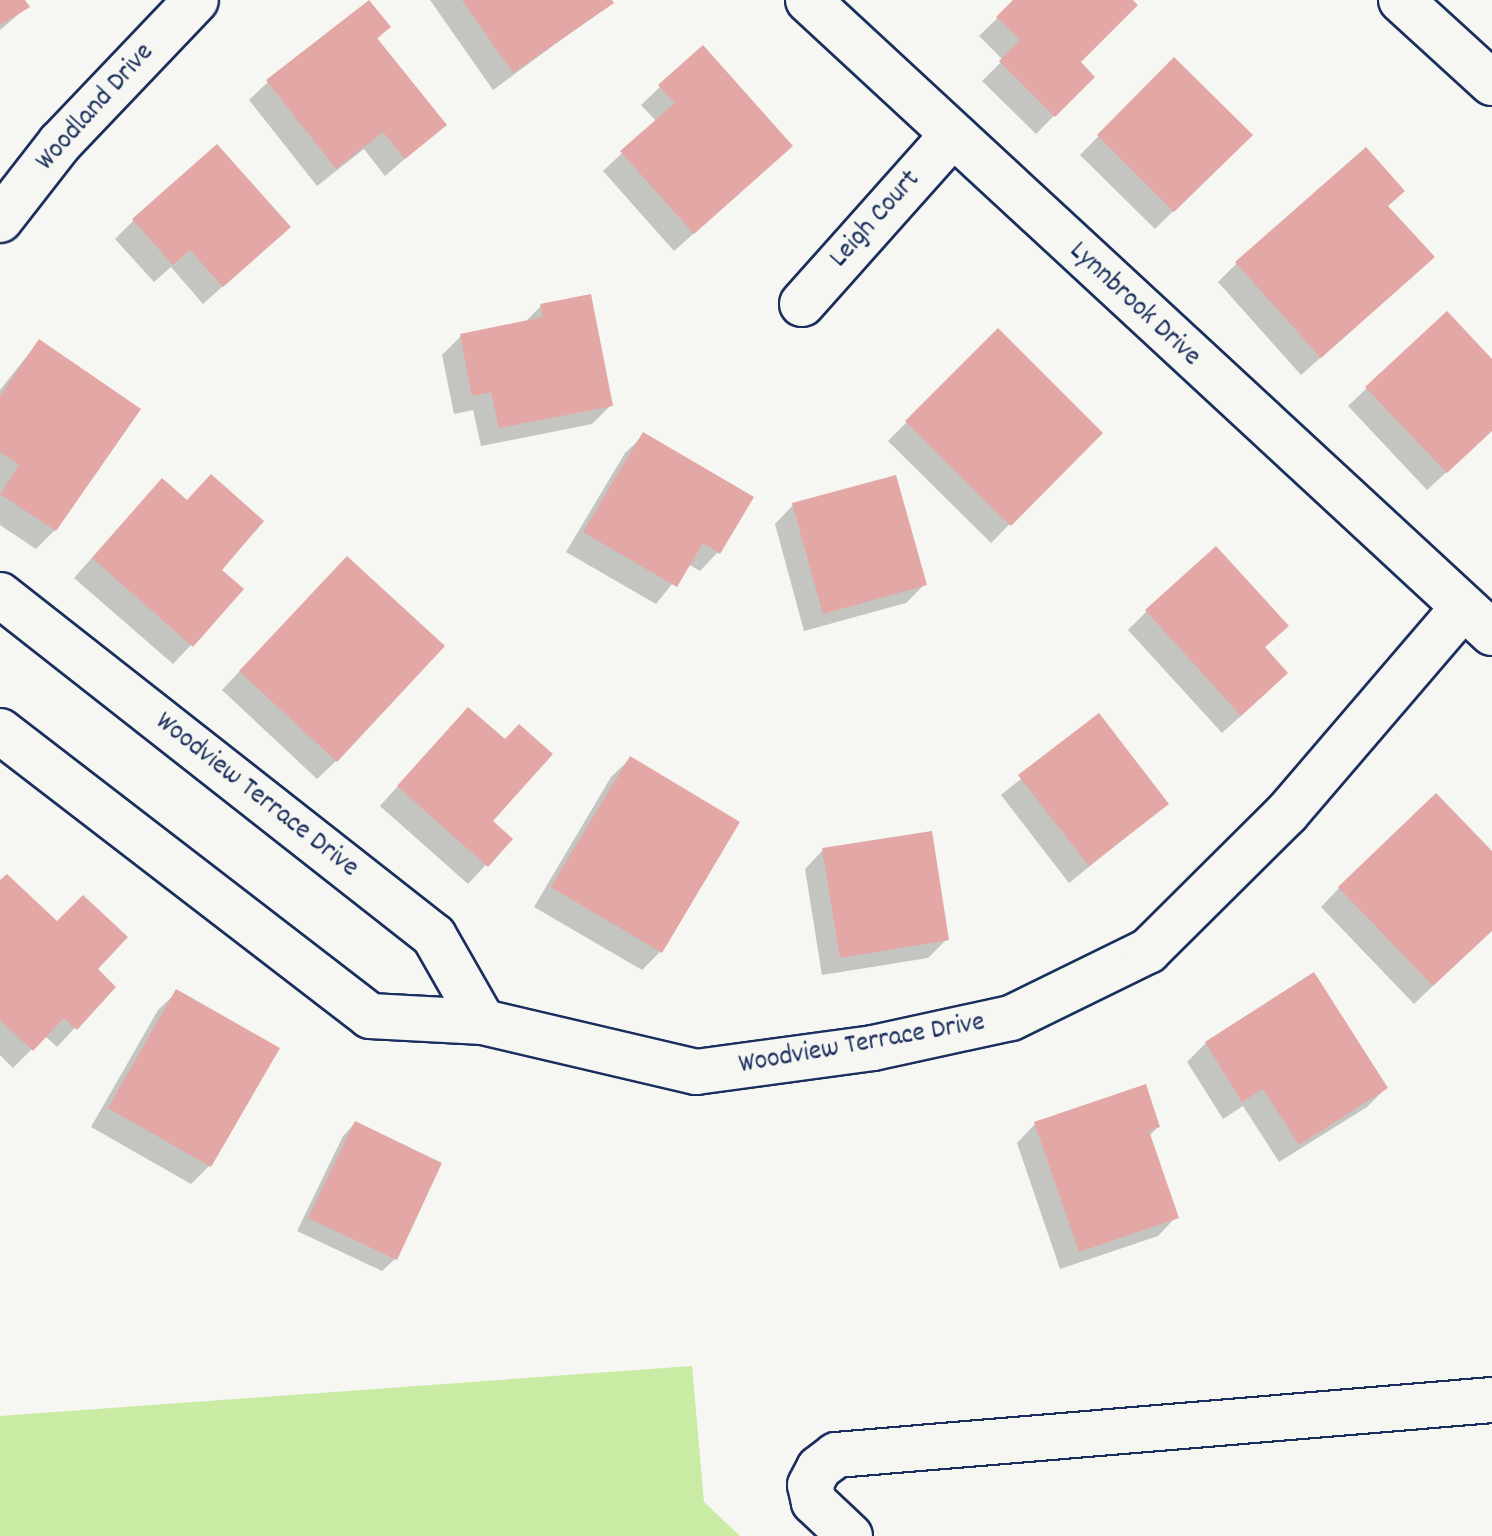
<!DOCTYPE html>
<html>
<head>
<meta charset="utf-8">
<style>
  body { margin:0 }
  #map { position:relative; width:1492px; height:1536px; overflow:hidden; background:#f6f6f2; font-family:Dekko,sans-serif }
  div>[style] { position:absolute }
  .green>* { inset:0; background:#caeba3 }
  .shadow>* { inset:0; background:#0003 }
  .building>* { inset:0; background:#e3a8a5 }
  .roads { filter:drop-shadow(2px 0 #1b2f5e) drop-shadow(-2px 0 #1b2f5e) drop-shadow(0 2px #1b2f5e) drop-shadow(0 -2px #1b2f5e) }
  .minor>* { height:44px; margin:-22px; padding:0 22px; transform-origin:22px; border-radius:22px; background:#f6f6f2 }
  .major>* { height:44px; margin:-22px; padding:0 22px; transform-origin:22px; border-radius:22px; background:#f6f6f2 }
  span { translate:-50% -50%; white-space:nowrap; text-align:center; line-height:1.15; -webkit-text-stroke:6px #f6f6f2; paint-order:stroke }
  .street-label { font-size:28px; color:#1b2f5e }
</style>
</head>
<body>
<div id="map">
  <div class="green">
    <div style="clip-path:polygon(692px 1366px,704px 1502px,740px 1536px,0 1536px,0 1416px)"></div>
  </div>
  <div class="shadow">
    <div style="clip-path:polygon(0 0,23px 0,27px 7px,0 30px)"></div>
    <div style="clip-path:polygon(430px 0,610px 0,612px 2px,493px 90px)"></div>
    <div style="clip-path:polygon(1016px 0,1130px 0,1078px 62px,1092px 77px,1036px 134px,982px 81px,1003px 60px,979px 36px)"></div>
    <div style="clip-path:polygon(389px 27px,376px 40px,444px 125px,385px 176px,364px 149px,317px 186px,249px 100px,268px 82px)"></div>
    <div style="clip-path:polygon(1174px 60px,1250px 135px,1155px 229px,1080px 155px)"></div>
    <div style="clip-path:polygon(660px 87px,772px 164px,674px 251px,603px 171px,656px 121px,641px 105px)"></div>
    <div style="clip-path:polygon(134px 220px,269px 245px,203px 304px,171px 267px,154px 282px,115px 239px)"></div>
    <div style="clip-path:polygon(1237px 263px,1413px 276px,1301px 375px,1218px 282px)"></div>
    <div style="clip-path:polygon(541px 306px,611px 405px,592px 424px,481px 446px,473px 410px,454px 414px,442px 355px,461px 336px,524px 323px)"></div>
    <div style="clip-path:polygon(998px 331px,1100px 433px,991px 543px,888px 441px)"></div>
    <div style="clip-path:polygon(39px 341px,55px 530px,36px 549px,0 525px,0 390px)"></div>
    <div style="clip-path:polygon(1492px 362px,1492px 430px,1427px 490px,1348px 406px,1367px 388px)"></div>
    <div style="clip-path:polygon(644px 435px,718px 552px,700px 571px,688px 564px,656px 604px,566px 552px,625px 453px)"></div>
    <div style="clip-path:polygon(144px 499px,219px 570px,191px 645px,173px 664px,74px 578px)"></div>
    <div style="clip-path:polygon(793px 505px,924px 585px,906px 603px,804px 631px,775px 524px)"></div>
    <div style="clip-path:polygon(328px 577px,336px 761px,317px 779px,222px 690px)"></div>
    <div style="clip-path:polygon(1147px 611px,1264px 648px,1267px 692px,1222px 733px,1128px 630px)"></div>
    <div style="clip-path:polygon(1099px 716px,1167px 804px,1069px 883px,1001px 795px)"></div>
    <div style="clip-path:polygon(450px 728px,490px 821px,510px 839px,468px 884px,380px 806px)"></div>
    <div style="clip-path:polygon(630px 759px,660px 952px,642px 970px,534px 907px,611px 777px)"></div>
    <div style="clip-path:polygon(823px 850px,947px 939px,928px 958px,822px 975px,805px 869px)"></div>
    <div style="clip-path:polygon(1492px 854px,1492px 929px,1414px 1004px,1321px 907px,1339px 888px)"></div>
    <div style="clip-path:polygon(0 883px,57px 924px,113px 987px,57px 1047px,45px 1036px,13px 1068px,0 1055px)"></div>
    <div style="clip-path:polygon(177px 992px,210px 1165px,191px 1184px,91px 1127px,158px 1010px)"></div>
    <div style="clip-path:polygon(1206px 1043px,1386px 1088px,1367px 1107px,1279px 1162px,1243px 1106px,1223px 1119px,1187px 1062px)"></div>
    <div style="clip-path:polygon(355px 1123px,395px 1259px,382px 1271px,297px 1231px,343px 1136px)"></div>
    <div style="clip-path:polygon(1035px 1124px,1158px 1127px,1149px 1136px,1176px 1217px,1158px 1236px,1060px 1269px,1017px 1143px)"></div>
  </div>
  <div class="building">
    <div style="clip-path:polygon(0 0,25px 0,30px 7px,0 25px)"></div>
    <div style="clip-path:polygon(369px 0,391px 27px,377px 38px,447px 125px,405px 159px,383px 132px,336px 169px,266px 80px)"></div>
    <div style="clip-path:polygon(462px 0,612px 0,614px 3px,513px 73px)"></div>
    <div style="clip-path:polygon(1013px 0,1133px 0,1138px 5px,1081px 62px,1095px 77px,1055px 117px,999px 61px,1020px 40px,996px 17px)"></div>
    <div style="clip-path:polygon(703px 45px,793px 146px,694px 234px,620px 151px,675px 103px,658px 85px)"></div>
    <div style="clip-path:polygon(1174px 57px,1253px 135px,1174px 212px,1097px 135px)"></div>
    <div style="clip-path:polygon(217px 144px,291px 227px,223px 287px,190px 250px,173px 265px,132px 219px)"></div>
    <div style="clip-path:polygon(1366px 147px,1405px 191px,1388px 206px,1435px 257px,1321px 358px,1235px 262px)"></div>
    <div style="clip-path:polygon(591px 294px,613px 406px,499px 428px,491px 392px,472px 396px,460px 334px,543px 317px,540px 304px)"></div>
    <div style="clip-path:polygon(1447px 311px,1492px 359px,1492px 431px,1447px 473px,1365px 387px)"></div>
    <div style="clip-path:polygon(998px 328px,1103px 433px,1011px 526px,905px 421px)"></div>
    <div style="clip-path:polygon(39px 339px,141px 409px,56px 531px,0 494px,19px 465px,0 452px,0 396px)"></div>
    <div style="clip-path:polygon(643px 432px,754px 497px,720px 554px,703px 543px,677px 587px,583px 532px)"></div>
    <div style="clip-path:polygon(211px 474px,264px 521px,222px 570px,244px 589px,193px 647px,92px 558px,162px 478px,187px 500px)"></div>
    <div style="clip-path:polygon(896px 475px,927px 585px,823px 614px,792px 503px)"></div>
    <div style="clip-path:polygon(1216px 546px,1289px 626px,1265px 647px,1288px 673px,1241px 716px,1145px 610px)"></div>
    <div style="clip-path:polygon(347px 556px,445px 646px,337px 762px,239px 671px)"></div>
    <div style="clip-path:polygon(468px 707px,505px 739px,519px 724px,553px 754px,493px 821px,513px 839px,488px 867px,397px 786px)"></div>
    <div style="clip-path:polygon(1099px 713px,1169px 804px,1089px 866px,1018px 775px)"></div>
    <div style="clip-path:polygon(630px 756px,740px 822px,662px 953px,551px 887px)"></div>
    <div style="clip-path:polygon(1436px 793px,1492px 851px,1492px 931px,1433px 986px,1338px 887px)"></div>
    <div style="clip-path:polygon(932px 831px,949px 940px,840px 958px,822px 848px)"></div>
    <div style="clip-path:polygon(7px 874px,57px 921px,83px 895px,128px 937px,98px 969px,116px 987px,77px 1030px,64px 1018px,33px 1051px,0 1020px,0 880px)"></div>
    <div style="clip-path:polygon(1314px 972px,1388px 1088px,1299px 1145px,1263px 1089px,1242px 1102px,1205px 1042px)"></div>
    <div style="clip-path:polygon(176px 989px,280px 1048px,211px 1167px,108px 1108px)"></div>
    <div style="clip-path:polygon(1146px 1084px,1160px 1127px,1149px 1131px,1179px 1218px,1079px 1252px,1034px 1122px)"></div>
    <div style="clip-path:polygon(355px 1121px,442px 1163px,397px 1260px,308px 1218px)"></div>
  </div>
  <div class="roads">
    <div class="minor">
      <div style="left:808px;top:0;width:932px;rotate:42.78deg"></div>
      <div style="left:0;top:220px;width:98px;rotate:-52.1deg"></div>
      <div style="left:60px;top:143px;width:197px;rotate:-46.4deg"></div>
      <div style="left:802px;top:304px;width:224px;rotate:-48.3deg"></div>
      <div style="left:0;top:595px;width:552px;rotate:38.16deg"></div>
      <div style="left:434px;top:936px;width:99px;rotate:60.3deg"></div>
      <div style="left:0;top:731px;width:467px;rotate:37.6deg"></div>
      <div style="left:370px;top:1016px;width:113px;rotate:3deg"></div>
      <div style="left:483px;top:1022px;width:219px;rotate:13.2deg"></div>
      <div style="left:696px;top:1072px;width:179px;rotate:-7.7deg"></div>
      <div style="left:873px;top:1048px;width:141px;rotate:-12.3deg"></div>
      <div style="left:1011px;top:1018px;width:153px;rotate:-26.1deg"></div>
      <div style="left:1148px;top:951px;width:196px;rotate:-44.8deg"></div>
      <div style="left:1287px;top:813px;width:270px;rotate:-49.4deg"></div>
      <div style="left:850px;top:1536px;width:50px;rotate:-136.6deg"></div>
      <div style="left:814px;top:1502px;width:17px;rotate:-103deg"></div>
      <div style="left:810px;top:1485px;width:19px;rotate:-62deg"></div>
      <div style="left:819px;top:1468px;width:21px;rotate:-37deg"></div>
      <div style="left:836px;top:1455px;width:658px;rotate:-4.79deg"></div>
    </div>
    <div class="major">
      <div style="left:1401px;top:0;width:123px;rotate:42.4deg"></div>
    </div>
  </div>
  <div class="street-label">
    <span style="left:96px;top:108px;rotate:-48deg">Woodland Drive</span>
    <span style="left:876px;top:220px;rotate:-48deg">Leigh Court</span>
    <span style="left:1134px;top:305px;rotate:43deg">Lynnbrook Drive</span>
    <span style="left:256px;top:796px;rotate:38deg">Woodview Terrace Drive</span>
    <span style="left:862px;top:1045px;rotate:-10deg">Woodview Terrace Drive</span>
  </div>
</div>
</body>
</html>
